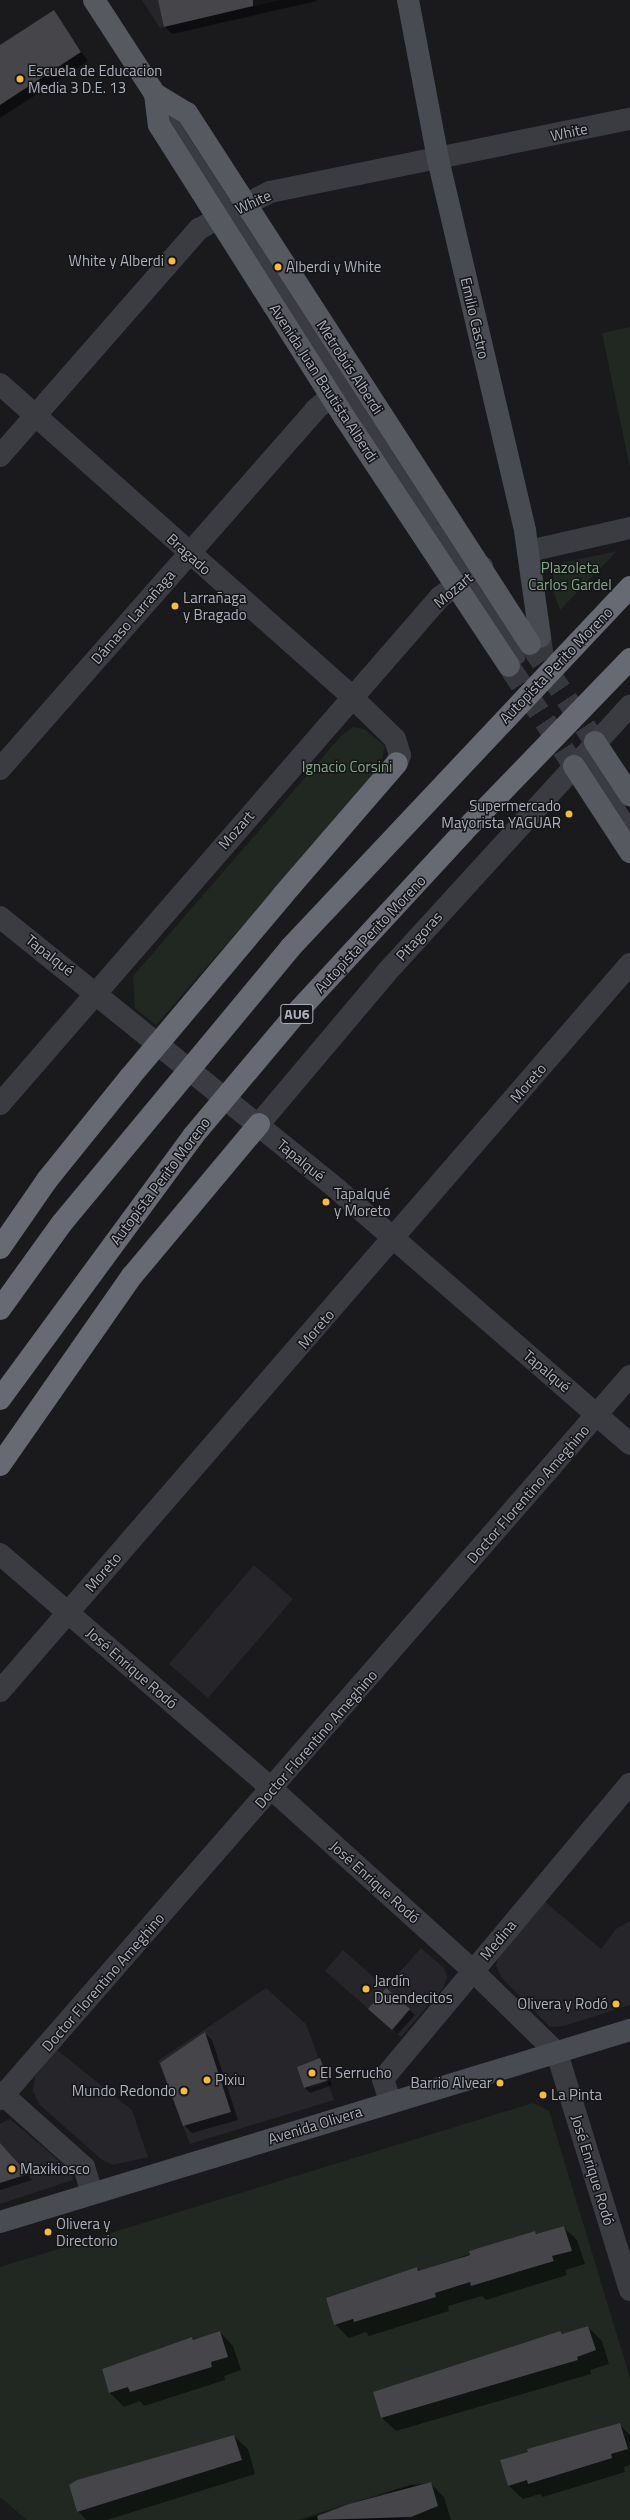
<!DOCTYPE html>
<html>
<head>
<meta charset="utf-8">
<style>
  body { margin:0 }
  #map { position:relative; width:630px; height:2520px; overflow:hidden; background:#1a1a1d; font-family:"Titillium Web",sans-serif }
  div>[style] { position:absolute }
  .built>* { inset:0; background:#26262a }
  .green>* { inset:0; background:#202821 }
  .shadow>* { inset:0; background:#0007 }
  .building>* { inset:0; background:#45454a }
  .secondary-tunnel>* { height:22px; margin-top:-11px; transform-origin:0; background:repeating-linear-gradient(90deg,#37383d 0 22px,transparent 0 33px) }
  .primary-tunnel>* { height:22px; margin-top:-11px; transform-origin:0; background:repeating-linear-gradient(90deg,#37383d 0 22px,transparent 0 33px) }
  .lane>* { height:12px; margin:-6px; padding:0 6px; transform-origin:6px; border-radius:6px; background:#3b3c42 }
  .street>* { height:22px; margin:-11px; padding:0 11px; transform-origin:11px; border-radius:11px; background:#3b3c42 }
  .secondary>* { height:22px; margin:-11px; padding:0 11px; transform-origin:11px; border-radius:11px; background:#494b52 }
  .primary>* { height:22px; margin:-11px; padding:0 11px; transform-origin:11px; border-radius:11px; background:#575961 }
  .highway>* { height:22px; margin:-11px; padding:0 11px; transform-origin:11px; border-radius:11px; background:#676a73 }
  .highway-bridge>* { height:22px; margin:-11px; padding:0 11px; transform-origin:11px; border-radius:11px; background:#676a73 }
  .dots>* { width:11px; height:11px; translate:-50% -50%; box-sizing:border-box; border:2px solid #151518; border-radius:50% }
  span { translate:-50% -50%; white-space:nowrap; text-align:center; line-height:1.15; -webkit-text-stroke:3px #151518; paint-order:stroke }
  .shield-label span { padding:1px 3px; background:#151518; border:1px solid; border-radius:3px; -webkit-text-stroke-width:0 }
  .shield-label { font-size:14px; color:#adb1bc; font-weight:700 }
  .poi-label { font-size:15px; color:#adb1bc }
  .left { translate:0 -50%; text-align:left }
  .right { translate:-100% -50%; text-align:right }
  .street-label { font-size:15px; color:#adb1bc }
  .park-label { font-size:15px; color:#84a887 }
</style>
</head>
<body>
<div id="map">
  <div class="built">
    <div style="clip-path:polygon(142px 0,281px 0,160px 28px)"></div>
    <div style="clip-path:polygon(254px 1565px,293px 1599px,208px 1698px,169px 1664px)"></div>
    <div style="clip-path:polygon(544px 1901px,601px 1949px,616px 1929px,630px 1921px,630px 2005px,564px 2026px,550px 2027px,501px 1977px,496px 1965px,500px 1952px)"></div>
    <div style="clip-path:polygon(421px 1948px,444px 1968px,447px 1977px,443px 1988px,401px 2037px,325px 1971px,343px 1950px,386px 1988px)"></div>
    <div style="clip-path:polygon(266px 1988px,306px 2024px,334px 2100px,190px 2144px,158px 2061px)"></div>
    <div style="clip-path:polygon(57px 2050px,132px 2110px,148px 2157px,113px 2165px,102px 2160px,39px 2104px,33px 2091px,35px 2076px)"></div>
    <div style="clip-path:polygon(10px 2119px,72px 2172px,73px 2180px,0 2204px,0 2124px)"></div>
  </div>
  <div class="green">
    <div style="clip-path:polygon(630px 327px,630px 468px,602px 333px)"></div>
    <div style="clip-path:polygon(617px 551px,560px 610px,554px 593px,553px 571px,557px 564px)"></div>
    <div style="clip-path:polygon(353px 727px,364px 729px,385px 746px,380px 768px,156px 1025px,135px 1008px,133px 976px,341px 736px)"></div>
    <div style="clip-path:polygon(evenodd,533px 2103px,549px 2111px,630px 2378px,630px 2520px,401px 2520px,438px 2506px,430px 2482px,413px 2487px,412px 2484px,297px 2520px,27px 2520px,0 2497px,0 2267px,533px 2103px,564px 2226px,571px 2250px,552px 2256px,554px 2261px,471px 2286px,470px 2282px,435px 2293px,436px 2297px,354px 2322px,353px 2319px,334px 2324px,326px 2298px,417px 2267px,418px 2271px,470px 2255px,469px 2251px,535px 2231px,536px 2234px,564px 2226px,533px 2103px,588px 2326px,596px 2350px,577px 2357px,578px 2360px,381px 2418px,373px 2392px,560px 2331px,562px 2334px,588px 2326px,533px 2103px,220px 2331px,228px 2357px,211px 2362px,212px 2367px,130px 2392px,128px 2387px,109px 2393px,102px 2369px,192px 2337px,193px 2340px,220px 2331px,533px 2103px,620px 2423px,611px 2454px,508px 2486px,500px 2460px,528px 2452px,527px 2449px,620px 2423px,533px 2103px,234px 2435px,242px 2460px,77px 2512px,69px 2486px,78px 2480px,234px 2435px)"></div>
  </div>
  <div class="shadow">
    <div style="clip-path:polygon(159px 0,316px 0,317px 1px,172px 34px,165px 27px)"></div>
    <div style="clip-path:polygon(53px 11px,88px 61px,0 118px,0 46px)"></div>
    <div style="clip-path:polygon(386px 1990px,415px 2015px,398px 2034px,375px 2014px)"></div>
    <div style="clip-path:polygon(205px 2033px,212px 2040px,238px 2120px,192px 2133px,184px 2125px)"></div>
    <div style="clip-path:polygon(320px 2060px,330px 2078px,307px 2089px,330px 2080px,332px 2085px,310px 2093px,305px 2088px,298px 2067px)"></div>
    <div style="clip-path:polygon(0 2147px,6px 2150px,32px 2180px,0 2190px)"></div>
    <div style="clip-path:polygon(563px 2227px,577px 2240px,585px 2264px,565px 2270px,567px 2275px,486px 2300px,482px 2296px,448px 2306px,449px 2311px,369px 2336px,366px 2332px,349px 2338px,335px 2324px,417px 2268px,420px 2271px,535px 2232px,538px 2235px)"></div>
    <div style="clip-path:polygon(588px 2327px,602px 2341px,609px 2364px,590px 2370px,591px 2374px,396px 2431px,382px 2418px,560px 2332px,563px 2335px)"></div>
    <div style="clip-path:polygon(220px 2332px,233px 2346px,241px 2370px,224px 2376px,225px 2380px,144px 2406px,140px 2401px,124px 2407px,110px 2393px,103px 2369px,192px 2338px,194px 2340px)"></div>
    <div style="clip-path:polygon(619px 2424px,630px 2435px,630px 2465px,624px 2467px,625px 2472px,543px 2497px,540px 2494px,523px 2499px,509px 2486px)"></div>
    <div style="clip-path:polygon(234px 2436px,248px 2449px,255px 2474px,107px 2520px,86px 2520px,78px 2511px)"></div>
    <div style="clip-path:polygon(430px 2483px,444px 2497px,451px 2520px,303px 2520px,412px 2485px)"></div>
  </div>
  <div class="building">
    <div style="clip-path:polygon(158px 0,253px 0,253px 6px,164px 27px)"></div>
    <div style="clip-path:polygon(54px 10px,81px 52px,0 105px,0 45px)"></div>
    <div style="clip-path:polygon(386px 1988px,410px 2009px,392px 2030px,368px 2009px)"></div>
    <div style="clip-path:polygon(205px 2032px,231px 2112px,183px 2126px,160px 2063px)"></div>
    <div style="clip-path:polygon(320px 2058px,328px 2080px,304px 2088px,297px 2067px)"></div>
    <div style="clip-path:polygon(0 2143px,28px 2174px,0 2183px)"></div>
    <div style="clip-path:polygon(564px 2226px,572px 2251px,552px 2256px,554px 2261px,471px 2286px,470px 2282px,435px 2293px,436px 2297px,354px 2322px,353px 2319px,334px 2325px,326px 2298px,417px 2267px,418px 2271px,470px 2255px,469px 2251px,535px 2231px,536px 2234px)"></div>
    <div style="clip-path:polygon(588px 2326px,596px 2350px,577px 2357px,578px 2360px,381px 2418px,373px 2392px,560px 2331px,562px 2334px)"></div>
    <div style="clip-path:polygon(220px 2331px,228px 2357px,211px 2362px,212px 2367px,130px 2392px,128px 2387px,109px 2393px,102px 2369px,192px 2337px,193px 2340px)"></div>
    <div style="clip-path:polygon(620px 2423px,628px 2449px,611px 2454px,612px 2458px,528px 2484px,527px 2480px,508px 2486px,500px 2460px,528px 2452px,527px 2449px)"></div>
    <div style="clip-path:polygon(234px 2435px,242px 2460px,77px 2512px,69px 2485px,77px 2480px)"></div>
    <div style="clip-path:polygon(431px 2482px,438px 2506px,411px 2517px,318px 2520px,317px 2516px,349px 2504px)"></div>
  </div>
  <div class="secondary-tunnel">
    <div style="left:540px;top:637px;width:29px;rotate:82deg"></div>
  </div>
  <div class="primary-tunnel">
    <div style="left:530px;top:644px;width:118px;rotate:56.4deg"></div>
    <div style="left:509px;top:666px;width:119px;rotate:57deg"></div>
  </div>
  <div class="lane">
    <div style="left:160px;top:103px;width:661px;rotate:57.1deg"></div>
    <div style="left:585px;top:754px;width:84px;rotate:57.6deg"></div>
  </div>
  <div class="street">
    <div style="left:0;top:384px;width:471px;rotate:41.6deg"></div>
    <div style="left:352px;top:697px;width:60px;rotate:44.3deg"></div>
    <div style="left:395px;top:739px;width:17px;rotate:73deg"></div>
    <div style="left:400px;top:755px;width:9px;rotate:111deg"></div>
    <div style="left:0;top:456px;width:302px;rotate:-48.8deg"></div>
    <div style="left:199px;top:229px;width:23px;rotate:-29deg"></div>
    <div style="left:219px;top:218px;width:57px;rotate:-27deg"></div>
    <div style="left:270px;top:192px;width:367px;rotate:-11.5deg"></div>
    <div style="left:529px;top:551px;width:104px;rotate:-12.8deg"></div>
    <div style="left:0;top:769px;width:478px;rotate:-48.7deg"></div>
    <div style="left:315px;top:410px;width:21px;rotate:-41deg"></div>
    <div style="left:0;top:917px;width:434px;rotate:38.9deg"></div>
    <div style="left:338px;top:1190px;width:387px;rotate:41deg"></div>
    <div style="left:0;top:1104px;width:671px;rotate:-49.05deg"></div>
    <div style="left:440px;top:597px;width:52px;rotate:-35.5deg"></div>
    <div style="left:259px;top:1124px;width:197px;rotate:-49.9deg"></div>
    <div style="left:386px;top:973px;width:362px;rotate:-47.6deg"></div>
    <div style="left:0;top:1554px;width:361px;rotate:40.8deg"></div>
    <div style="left:273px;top:1790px;width:268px;rotate:42.1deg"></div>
    <div style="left:472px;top:1970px;width:119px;rotate:44.3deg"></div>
    <div style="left:557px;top:2053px;width:248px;rotate:72.9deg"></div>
    <div style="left:0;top:1691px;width:962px;rotate:-49.09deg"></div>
    <div style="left:0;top:2092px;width:113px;rotate:41.8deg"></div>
    <div style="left:84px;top:2167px;width:27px;rotate:73deg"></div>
    <div style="left:0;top:2099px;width:959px;rotate:-48.93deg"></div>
    <div style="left:390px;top:2101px;width:23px;rotate:-108deg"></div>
    <div style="left:383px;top:2079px;width:385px;rotate:-50.1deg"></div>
  </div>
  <div class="secondary">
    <div style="left:408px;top:0;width:162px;rotate:79.3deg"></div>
    <div style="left:438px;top:159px;width:382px;rotate:76.8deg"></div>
    <div style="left:525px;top:531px;width:107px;rotate:81.9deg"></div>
    <div style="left:0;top:2222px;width:659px;rotate:-16.95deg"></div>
  </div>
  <div class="primary">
    <div style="left:94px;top:0;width:112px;rotate:57deg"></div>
    <div style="left:155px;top:94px;width:31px;rotate:83deg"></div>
    <div style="left:159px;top:125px;width:347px;rotate:57.6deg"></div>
    <div style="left:345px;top:418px;width:297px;rotate:56.5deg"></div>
    <div style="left:155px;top:94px;width:37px;rotate:31deg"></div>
    <div style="left:187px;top:113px;width:632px;rotate:57.14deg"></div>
    <div style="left:595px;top:742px;width:64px;rotate:56.6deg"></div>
    <div style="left:574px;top:766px;width:103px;rotate:56.9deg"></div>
  </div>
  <div class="highway">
    <div style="left:283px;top:895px;width:174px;rotate:-49.2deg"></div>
    <div style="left:0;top:1465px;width:231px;rotate:-55.1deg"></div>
    <div style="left:132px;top:1276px;width:198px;rotate:-50.1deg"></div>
  </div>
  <div class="highway-bridge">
    <div style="left:0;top:1248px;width:83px;rotate:-55.3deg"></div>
    <div style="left:47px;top:1180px;width:132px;rotate:-51.1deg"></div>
    <div style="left:130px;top:1077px;width:238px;rotate:-49.9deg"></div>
    <div style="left:0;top:1309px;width:106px;rotate:-54.2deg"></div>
    <div style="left:62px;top:1223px;width:357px;rotate:-50.3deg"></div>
    <div style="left:290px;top:948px;width:496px;rotate:-46.7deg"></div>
    <div style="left:0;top:1399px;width:326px;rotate:-53.7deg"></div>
    <div style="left:193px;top:1136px;width:165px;rotate:-49.9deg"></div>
    <div style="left:299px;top:1010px;width:243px;rotate:-47.3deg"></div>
    <div style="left:464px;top:831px;width:239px;rotate:-46deg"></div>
  </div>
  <div class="dots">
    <div style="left:20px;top:79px;background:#f6bb39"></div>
    <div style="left:172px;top:261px;background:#f6bb39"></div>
    <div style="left:278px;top:267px;background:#f6bb39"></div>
    <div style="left:175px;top:606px;background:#f6bb39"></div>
    <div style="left:569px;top:814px;background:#f6bb39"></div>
    <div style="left:326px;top:1202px;background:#f6bb39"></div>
    <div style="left:366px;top:1989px;background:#f6bb39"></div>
    <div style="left:616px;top:2004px;background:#f6bb39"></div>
    <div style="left:312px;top:2073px;background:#f6bb39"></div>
    <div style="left:207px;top:2080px;background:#f6bb39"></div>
    <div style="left:500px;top:2083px;background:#f6bb39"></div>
    <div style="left:184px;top:2091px;background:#f6bb39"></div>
    <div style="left:543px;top:2095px;background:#f6bb39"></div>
    <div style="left:12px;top:2169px;background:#f6bb39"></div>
    <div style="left:48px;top:2232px;background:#f6bb39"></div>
  </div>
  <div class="shield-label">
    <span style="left:297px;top:1014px">AU6</span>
  </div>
  <div class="poi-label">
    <span class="left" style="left:28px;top:79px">Escuela de Educacion<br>Media 3 D.E. 13</span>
    <span class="right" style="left:164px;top:261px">White y Alberdi</span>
    <span class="left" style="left:286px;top:267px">Alberdi y White</span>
    <span class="left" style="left:183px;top:606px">Larrañaga<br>y Bragado</span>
    <span class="right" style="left:561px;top:814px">Supermercado<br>Mayorista YAGUAR</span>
    <span class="left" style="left:334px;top:1202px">Tapalqué<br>y Moreto</span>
    <span class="left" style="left:374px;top:1989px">Jardín<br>Duendecitos</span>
    <span class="right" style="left:608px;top:2004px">Olivera y Rodó</span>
    <span class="left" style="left:320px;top:2073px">El Serrucho</span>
    <span class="left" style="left:215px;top:2080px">Pixiu</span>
    <span class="right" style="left:492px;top:2083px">Barrio Alvear</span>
    <span class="right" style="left:176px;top:2091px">Mundo Redondo</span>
    <span class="left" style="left:551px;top:2095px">La Pinta</span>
    <span class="left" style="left:20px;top:2169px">Maxikiosco</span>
    <span class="left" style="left:56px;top:2232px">Olivera y<br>Directorio</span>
  </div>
  <div class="street-label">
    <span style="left:569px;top:132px;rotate:-12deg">White</span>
    <span style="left:253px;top:202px;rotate:-25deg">White</span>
    <span style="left:475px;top:318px;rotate:77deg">Emilio Castro</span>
    <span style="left:350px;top:367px;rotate:57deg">Metrobús Alberdi</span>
    <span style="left:324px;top:383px;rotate:57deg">Avenida Juan Bautista Alberdi</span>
    <span style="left:189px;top:554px;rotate:42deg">Bragado</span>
    <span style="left:453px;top:590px;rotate:-40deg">Mozart</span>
    <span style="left:133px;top:617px;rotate:-49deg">Dámaso Larrañaga</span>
    <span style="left:556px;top:665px;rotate:-46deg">Autopista Perito Moreno</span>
    <span style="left:236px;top:830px;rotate:-49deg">Mozart</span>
    <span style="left:370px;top:934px;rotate:-47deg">Autopista Perito Moreno</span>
    <span style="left:419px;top:936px;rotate:-48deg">Pitagoras</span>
    <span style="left:50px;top:955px;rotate:38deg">Tapalqué</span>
    <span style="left:528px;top:1083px;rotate:-49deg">Moreto</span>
    <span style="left:301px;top:1160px;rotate:39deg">Tapalqué</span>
    <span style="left:160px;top:1181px;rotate:-53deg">Autopista Perito Moreno</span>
    <span style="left:316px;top:1329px;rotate:-49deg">Moreto</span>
    <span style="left:547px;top:1371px;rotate:40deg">Tapalqué</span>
    <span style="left:528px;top:1494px;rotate:-49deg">Doctor Florentino Ameghino</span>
    <span style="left:103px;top:1572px;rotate:-49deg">Moreto</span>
    <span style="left:132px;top:1668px;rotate:41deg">José Enrique Rodó</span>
    <span style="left:316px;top:1739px;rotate:-49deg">Doctor Florentino Ameghino</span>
    <span style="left:375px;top:1882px;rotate:42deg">José Enrique Rodó</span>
    <span style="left:498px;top:1940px;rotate:-50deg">Medina</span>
    <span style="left:103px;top:1982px;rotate:-49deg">Doctor Florentino Ameghino</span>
    <span style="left:315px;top:2125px;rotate:-17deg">Avenida Olivera</span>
    <span style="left:593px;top:2170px;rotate:73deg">José Enrique Rodó</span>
  </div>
  <div class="park-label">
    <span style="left:570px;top:576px">Plazoleta<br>Carlos Gardel</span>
    <span style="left:347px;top:767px">Ignacio Corsini</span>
  </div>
</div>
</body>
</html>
